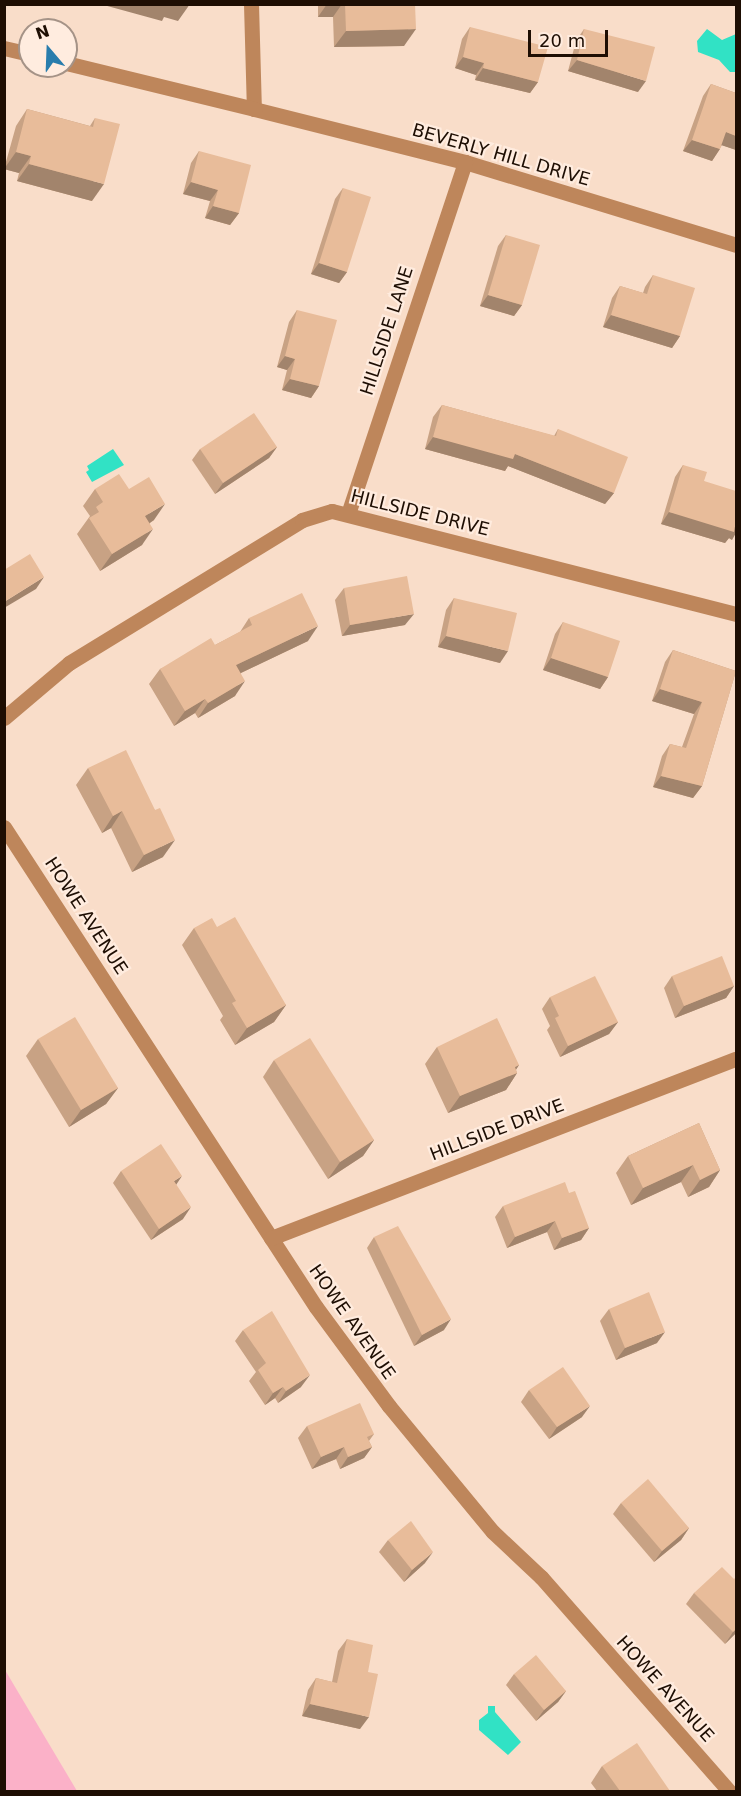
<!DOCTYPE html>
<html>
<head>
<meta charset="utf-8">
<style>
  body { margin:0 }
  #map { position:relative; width:741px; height:1796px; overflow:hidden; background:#f9ddc9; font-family:"DejaVu Sans",sans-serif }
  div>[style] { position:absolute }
  .green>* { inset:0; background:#fbb1c8 }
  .water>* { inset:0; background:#31e2c5 }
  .street>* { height:15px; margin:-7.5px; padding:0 7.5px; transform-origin:7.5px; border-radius:7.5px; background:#be865b }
  .wall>* { inset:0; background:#c8a284 }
  .shaded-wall>* { inset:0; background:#a2846c }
  .building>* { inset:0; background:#e8bc9a }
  span { translate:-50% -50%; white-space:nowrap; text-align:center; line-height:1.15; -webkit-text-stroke:4.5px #ffecdf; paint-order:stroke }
  .street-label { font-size:18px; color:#1e0e03 }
  .frame { position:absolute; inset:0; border:6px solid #1e0e03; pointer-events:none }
  .north { position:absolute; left:18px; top:18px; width:60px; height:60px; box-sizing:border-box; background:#ffecdf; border:2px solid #a59387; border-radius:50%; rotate:341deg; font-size:16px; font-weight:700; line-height:24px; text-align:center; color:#1e0e03 }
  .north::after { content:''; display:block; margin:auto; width:21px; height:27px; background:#297dad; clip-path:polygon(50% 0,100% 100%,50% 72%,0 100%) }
  .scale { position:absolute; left:528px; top:30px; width:80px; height:27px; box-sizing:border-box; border:3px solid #1e0e03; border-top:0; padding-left:8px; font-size:18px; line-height:21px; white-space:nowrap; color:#1e0e03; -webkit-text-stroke:4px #ffecdf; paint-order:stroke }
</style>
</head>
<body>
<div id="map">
  <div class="green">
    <div style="clip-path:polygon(5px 1670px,77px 1791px,5px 1791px)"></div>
  </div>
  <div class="water">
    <div style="clip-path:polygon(707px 29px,722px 40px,736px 34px,736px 72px,730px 72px,719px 60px,698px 52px,697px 41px)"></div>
    <div style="clip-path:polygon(113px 449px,124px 465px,92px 482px,86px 472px,89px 470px,87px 466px)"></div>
    <div style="clip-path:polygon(488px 1706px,495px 1706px,495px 1712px,521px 1742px,508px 1755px,479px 1730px,479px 1720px,488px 1713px)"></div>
  </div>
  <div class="street">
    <div style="left:251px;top:4px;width:105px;rotate:88.4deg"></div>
    <div style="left:254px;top:109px;width:218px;rotate:14.1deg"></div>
    <div style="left:465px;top:162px;width:283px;rotate:17deg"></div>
    <div style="left:4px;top:48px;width:27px;rotate:13deg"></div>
    <div style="left:66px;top:63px;width:194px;rotate:13.7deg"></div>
    <div style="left:348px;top:514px;width:371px;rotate:-71.6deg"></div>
    <div style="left:4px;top:718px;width:85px;rotate:-40.2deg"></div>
    <div style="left:69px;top:663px;width:273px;rotate:-31.5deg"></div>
    <div style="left:302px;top:520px;width:31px;rotate:-17deg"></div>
    <div style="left:332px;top:511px;width:417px;rotate:14.3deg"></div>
    <div style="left:4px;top:827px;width:572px;rotate:56.98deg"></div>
    <div style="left:316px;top:1307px;width:123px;rotate:53.6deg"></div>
    <div style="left:389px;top:1406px;width:163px;rotate:50.5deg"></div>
    <div style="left:493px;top:1532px;width:66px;rotate:43.2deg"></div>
    <div style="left:541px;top:1577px;width:286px;rotate:48.7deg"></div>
    <div style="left:271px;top:1238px;width:498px;rotate:-21.1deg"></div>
  </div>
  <div class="wall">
    <div style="clip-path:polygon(318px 4px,415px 4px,404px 46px,334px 47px,333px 17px,318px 17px)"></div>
    <div style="clip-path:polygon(470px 27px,538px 82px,530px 93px,475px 80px,476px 75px,455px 68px,462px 39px)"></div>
    <div style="clip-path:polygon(584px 29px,638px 92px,568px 71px,576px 41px)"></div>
    <div style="clip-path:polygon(711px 84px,736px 93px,736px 150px,722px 145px,712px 161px,683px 151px,703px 96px)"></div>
    <div style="clip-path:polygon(27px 109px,90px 126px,95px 118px,92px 201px,17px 181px,19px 173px,4px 169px,16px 126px)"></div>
    <div style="clip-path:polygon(199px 151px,239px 213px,230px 225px,205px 218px,210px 201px,183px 194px,191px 163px)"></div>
    <div style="clip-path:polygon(343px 188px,347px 272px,339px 283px,311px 274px,335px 199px)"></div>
    <div style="clip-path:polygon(506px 235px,522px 305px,514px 316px,480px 306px,498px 246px)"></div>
    <div style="clip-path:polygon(653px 275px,680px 336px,672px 348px,603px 327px,612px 298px,620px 286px,643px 293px,645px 287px)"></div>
    <div style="clip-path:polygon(297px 310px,319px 386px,311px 398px,282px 390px,287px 370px,277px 367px,289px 322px)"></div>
    <div style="clip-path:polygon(442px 405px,554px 436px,558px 429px,614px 493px,605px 504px,508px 466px,505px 471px,425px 449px,433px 417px)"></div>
    <div style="clip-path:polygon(277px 447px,269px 458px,215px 494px,192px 460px,200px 449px)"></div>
    <div style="clip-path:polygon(683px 465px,704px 481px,732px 540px,729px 538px,725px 543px,661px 524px,675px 477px)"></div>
    <div style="clip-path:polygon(95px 489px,129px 489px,154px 520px,150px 523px,142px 545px,100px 571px,77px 534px,90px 516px,83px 506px)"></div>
    <div style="clip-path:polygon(344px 588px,405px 625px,342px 636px,335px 600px)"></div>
    <div style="clip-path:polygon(454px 598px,500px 663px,438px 647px,446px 610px)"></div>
    <div style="clip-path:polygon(249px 618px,308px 641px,241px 673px,235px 696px,198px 718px,195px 713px,174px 726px,149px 684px,160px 669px,215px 645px,240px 632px)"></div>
    <div style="clip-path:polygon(563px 622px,608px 677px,600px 689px,543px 670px,555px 634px)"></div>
    <div style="clip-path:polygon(673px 650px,736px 671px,702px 786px,693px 798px,653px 787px,662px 756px,670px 744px,682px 747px,694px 714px,652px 701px,665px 662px)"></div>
    <div style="clip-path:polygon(88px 768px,155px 810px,163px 857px,132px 872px,111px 828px,102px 833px,76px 785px)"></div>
    <div style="clip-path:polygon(217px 927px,286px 1005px,274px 1022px,235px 1045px,220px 1020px,223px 1016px,182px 945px,194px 928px)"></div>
    <div style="clip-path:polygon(672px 976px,734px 986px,726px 998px,675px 1018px,664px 988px)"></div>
    <div style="clip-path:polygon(550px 997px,618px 1022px,609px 1034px,560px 1057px,547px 1030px,550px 1026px,542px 1009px)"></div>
    <div style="clip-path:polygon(38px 1039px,118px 1088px,106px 1104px,69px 1127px,26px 1056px)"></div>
    <div style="clip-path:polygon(437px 1047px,519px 1065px,516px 1070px,517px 1073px,506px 1090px,448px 1113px,425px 1064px)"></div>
    <div style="clip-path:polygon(274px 1060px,374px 1140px,363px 1156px,328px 1179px,263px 1077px)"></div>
    <div style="clip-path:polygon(699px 1123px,720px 1170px,709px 1187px,688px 1197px,681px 1182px,631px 1205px,616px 1173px,628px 1156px)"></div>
    <div style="clip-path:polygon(121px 1171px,176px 1185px,183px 1219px,151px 1240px,113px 1183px)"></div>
    <div style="clip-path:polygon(503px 1206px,589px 1228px,581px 1240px,554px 1250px,547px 1232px,507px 1248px,495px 1217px)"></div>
    <div style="clip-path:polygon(374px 1237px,444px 1330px,414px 1346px,367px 1248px)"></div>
    <div style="clip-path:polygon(609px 1309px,657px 1343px,616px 1360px,600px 1321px)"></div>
    <div style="clip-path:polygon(243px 1330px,301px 1387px,278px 1403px,275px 1398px,265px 1405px,249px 1381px,256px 1372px,235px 1341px)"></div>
    <div style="clip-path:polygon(529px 1390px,582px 1417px,549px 1439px,521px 1402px)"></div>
    <div style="clip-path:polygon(307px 1426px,374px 1434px,369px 1441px,372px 1447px,364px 1458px,340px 1469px,336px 1459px,312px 1469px,298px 1438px)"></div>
    <div style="clip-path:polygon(621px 1503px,689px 1528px,681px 1540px,654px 1562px,613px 1514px)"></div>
    <div style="clip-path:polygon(388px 1540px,425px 1563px,404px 1582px,379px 1552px)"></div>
    <div style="clip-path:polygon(734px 1579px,736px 1633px,725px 1644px,686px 1604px,694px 1593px)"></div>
    <div style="clip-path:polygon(347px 1639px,368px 1672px,360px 1729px,302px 1716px,308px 1690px,316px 1678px,332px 1682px,338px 1651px)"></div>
    <div style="clip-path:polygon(514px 1674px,566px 1691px,558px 1702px,536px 1721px,506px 1685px)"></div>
    <div style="clip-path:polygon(602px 1766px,670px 1791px,597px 1791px,591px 1783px)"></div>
  </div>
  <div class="shaded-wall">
    <div style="clip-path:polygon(100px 4px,190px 4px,178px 21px,164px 17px,162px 21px)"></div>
    <div style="clip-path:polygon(327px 4px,342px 4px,333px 17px,318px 17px)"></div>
    <div style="clip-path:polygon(416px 29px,404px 46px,334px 47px,346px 31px)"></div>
    <div style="clip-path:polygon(463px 57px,484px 63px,476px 75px,455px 68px)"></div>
    <div style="clip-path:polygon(577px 60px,646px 81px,638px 92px,568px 71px)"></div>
    <div style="clip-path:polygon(483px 68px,538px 82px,530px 93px,475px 80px)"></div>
    <div style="clip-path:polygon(726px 132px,736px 136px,736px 150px,718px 144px)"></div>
    <div style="clip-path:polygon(692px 140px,720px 149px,712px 161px,683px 151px)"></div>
    <div style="clip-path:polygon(16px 152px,31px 156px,19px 173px,4px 169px)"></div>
    <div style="clip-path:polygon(29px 164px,104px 184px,92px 201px,17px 181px)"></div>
    <div style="clip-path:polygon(191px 182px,218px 190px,210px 201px,183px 194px)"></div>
    <div style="clip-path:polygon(213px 206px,239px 213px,230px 225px,205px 218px)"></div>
    <div style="clip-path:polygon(319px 263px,347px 272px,339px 283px,311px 274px)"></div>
    <div style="clip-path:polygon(488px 295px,522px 305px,514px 316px,480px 306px)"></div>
    <div style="clip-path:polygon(611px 315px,680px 336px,672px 348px,603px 327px)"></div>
    <div style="clip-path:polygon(285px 356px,295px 359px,287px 370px,277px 367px)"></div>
    <div style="clip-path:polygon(290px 379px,319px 386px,311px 398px,282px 390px)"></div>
    <div style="clip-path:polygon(433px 437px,515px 454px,614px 493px,605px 504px,508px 466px,505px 471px,425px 449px)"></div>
    <div style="clip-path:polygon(277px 447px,269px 458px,215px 494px,223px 483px)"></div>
    <div style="clip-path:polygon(165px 504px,154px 520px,134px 533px,145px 516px)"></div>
    <div style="clip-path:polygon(669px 512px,736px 527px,736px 533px,732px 540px,729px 538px,725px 543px,661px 524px)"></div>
    <div style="clip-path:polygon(153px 529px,142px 545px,100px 571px,112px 554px)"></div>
    <div style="clip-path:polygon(44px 577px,36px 589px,4px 608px,4px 602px)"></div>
    <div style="clip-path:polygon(414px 614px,405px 625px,342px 636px,350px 625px)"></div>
    <div style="clip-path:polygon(318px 626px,308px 641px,226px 680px,236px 665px)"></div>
    <div style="clip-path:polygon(446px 636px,508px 651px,500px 663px,438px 647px)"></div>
    <div style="clip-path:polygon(551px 658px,608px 677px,600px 689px,543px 670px)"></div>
    <div style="clip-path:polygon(245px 681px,235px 696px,198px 718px,208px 703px)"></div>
    <div style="clip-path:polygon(660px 689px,702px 702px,694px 714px,652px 701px)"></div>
    <div style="clip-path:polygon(205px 699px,195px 713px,174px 726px,185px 711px)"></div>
    <div style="clip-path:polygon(661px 776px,702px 786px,693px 798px,653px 787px)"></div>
    <div style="clip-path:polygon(122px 811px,111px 828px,102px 833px,113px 816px)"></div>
    <div style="clip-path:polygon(175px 840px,163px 857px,132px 872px,144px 855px)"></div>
    <div style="clip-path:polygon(734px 986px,726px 998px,675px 1018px,684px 1006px)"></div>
    <div style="clip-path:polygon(286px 1005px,274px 1022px,235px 1045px,247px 1028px)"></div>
    <div style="clip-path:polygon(618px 1022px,609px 1034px,560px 1057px,568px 1046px)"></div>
    <div style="clip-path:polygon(519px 1065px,512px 1075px,517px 1073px,506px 1090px,448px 1113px,460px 1096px)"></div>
    <div style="clip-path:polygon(118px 1088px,106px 1104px,69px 1127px,81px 1110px)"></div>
    <div style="clip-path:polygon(374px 1140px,363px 1156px,328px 1179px,340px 1162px)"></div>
    <div style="clip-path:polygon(693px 1165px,681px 1182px,631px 1205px,643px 1188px)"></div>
    <div style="clip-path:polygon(720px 1170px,709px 1187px,688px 1197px,700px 1180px)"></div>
    <div style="clip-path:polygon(182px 1176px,174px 1188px,174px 1181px)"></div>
    <div style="clip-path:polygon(191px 1207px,183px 1219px,151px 1240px,159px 1229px)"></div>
    <div style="clip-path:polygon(555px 1221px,547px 1232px,507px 1248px,515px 1237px)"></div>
    <div style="clip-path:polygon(589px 1228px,581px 1240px,554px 1250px,562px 1238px)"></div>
    <div style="clip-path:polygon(451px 1319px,444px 1330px,414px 1346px,422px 1335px)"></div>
    <div style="clip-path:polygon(665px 1332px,657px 1343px,616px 1360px,625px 1348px)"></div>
    <div style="clip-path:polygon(310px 1375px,301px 1387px,278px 1403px,286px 1391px)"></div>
    <div style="clip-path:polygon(283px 1387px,275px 1398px,265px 1405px,273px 1393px)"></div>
    <div style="clip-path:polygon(590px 1406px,582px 1417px,549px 1439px,557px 1427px)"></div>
    <div style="clip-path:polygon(344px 1447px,336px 1459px,312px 1469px,321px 1457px)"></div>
    <div style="clip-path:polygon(372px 1447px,364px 1458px,340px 1469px,348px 1457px)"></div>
    <div style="clip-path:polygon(689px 1528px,681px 1540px,654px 1562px,662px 1551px)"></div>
    <div style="clip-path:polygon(433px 1552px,425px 1563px,404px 1582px,412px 1570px)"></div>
    <div style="clip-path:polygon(736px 1629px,736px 1633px,725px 1644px,733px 1632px)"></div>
    <div style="clip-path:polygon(566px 1691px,558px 1702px,536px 1721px,544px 1710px)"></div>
    <div style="clip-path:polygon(310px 1704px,369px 1717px,360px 1729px,302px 1716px)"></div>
  </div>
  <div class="building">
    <div style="clip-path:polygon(345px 4px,415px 4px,416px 29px,346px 31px)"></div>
    <div style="clip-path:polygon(470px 27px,548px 47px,538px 82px,483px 68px,484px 63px,463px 57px)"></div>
    <div style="clip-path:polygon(584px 29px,655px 47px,646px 81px,577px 60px)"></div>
    <div style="clip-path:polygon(711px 84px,736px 93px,736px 136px,726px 132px,720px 149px,692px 140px)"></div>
    <div style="clip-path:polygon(27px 109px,93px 127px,95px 118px,120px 124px,104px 184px,29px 164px,31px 156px,16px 152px)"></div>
    <div style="clip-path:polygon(199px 151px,251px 165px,239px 213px,213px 206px,218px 190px,191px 182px)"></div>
    <div style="clip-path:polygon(343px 188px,371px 197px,347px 272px,319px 263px)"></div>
    <div style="clip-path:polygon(506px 235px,540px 245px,522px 305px,488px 295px)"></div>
    <div style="clip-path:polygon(653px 275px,695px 288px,680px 336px,611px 315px,620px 286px,647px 294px)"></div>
    <div style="clip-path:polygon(297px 310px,337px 320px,319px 386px,290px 379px,295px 359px,285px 356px)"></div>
    <div style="clip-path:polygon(442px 405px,556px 436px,558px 429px,628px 457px,614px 493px,515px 454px,513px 459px,433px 437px)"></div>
    <div style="clip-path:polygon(254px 413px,277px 447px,223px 483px,200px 449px)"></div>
    <div style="clip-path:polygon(683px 465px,707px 472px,704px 481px,736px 491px,736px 527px,735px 526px,734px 532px,669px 512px)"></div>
    <div style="clip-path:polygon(119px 474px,129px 489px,149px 477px,165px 504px,145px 516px,153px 529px,112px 554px,89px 518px,99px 512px,96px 507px,103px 502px,95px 489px)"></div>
    <div style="clip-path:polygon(30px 554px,44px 577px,4px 602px,4px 570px)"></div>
    <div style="clip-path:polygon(407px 576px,414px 614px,350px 625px,344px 588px)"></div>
    <div style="clip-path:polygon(302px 593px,318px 626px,236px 665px,245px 681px,208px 703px,205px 699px,185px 711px,160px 669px,211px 638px,215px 645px,252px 625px,249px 618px)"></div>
    <div style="clip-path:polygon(454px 598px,517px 613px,508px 651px,446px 636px)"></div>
    <div style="clip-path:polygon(563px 622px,620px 641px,608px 677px,551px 658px)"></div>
    <div style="clip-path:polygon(673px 650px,736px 671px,702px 786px,661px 776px,670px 744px,686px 748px,702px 702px,660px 689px)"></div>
    <div style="clip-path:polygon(126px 750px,155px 810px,160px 808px,175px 840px,144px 855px,122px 811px,113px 816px,88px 768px)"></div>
    <div style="clip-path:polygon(235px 917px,286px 1005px,247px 1028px,232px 1003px,236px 1001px,194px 928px,212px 918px,217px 927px)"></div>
    <div style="clip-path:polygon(722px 956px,734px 986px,684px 1006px,672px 976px)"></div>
    <div style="clip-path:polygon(595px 976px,618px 1022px,568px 1046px,555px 1018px,559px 1016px,550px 997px)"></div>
    <div style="clip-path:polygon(75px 1017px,118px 1088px,81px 1110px,38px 1039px)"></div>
    <div style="clip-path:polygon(497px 1018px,519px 1065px,515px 1067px,517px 1073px,460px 1096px,437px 1047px)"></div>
    <div style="clip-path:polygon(310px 1038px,374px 1140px,340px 1162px,274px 1060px)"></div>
    <div style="clip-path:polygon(699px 1123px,720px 1170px,700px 1180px,693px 1165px,643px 1188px,628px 1156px)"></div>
    <div style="clip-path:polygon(161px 1144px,182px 1176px,174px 1181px,191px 1207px,159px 1229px,121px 1171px)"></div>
    <div style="clip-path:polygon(565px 1182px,569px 1193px,575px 1191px,589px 1228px,562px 1238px,555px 1221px,515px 1237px,503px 1206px)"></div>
    <div style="clip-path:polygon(398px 1226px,451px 1319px,422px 1335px,374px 1237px)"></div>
    <div style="clip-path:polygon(649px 1292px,665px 1332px,625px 1348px,609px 1309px)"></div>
    <div style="clip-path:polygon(272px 1311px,310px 1375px,286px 1391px,283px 1387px,273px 1393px,258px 1370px,266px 1363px,243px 1330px)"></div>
    <div style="clip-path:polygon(563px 1367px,590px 1406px,557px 1427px,529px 1390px)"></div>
    <div style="clip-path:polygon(360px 1403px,374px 1434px,367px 1437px,372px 1447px,348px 1457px,344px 1447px,321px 1457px,307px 1426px)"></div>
    <div style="clip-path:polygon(648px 1479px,689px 1528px,662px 1551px,621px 1503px)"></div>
    <div style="clip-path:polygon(411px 1521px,433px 1552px,412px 1570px,388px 1540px)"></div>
    <div style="clip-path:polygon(722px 1567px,734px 1579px,736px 1577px,736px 1629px,733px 1632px,694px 1593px)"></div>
    <div style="clip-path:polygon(347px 1639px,373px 1645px,368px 1672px,378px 1674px,369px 1717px,310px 1704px,316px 1678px,337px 1683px)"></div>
    <div style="clip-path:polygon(536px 1655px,566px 1691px,544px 1710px,514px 1674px)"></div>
    <div style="clip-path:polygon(637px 1743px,670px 1791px,620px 1791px,602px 1766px)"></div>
  </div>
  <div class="street-label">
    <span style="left:501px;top:155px;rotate:16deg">BEVERLY HILL DRIVE</span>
    <span style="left:387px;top:331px;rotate:-72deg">HILLSIDE LANE</span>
    <span style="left:420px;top:513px;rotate:14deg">HILLSIDE DRIVE</span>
    <span style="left:86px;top:916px;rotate:57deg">HOWE AVENUE</span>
    <span style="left:497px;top:1130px;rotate:-21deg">HILLSIDE DRIVE</span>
    <span style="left:352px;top:1322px;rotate:55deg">HOWE AVENUE</span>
    <span style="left:665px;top:1689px;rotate:48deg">HOWE AVENUE</span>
  </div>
  <div class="frame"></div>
  <div class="north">N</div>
  <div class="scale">20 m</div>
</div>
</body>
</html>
